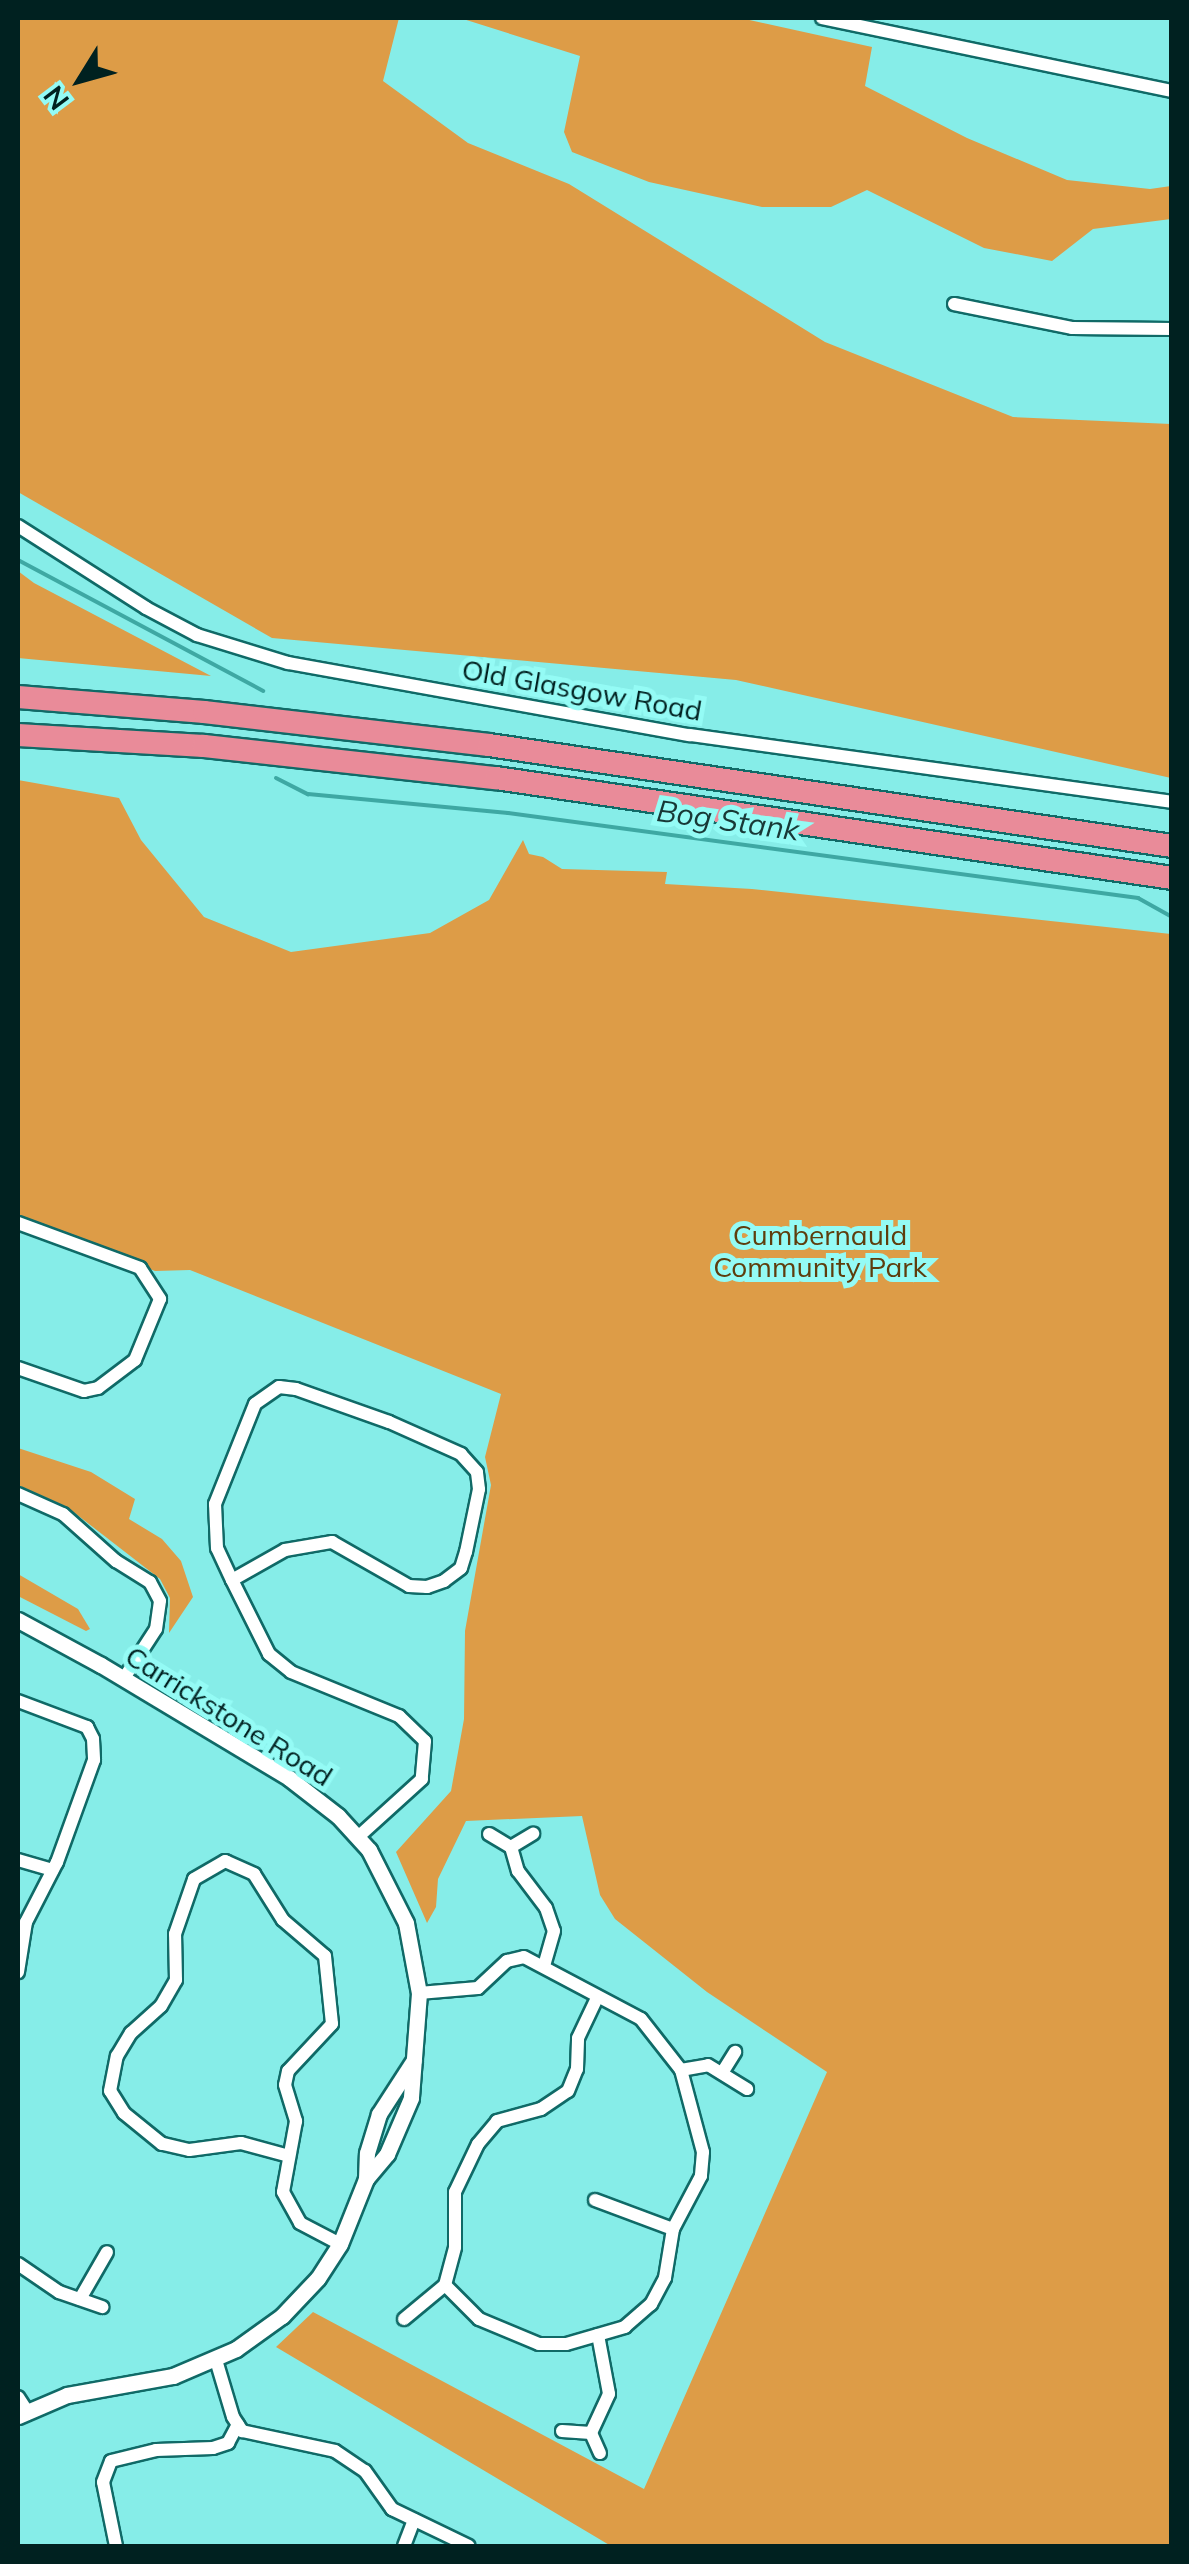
<!DOCTYPE html>
<html>
<head>
<meta charset="utf-8">
<style>
  body { margin:0 }
  #map { position:relative; width:1189px; height:2564px; overflow:hidden; background:#86ede8; font-family:Mulish,sans-serif }
  div>[style] { position:absolute }
  .green>* { inset:0; background:#dd9c47 }
  .stream>* { height:4px; margin:-2px; padding:0 2px; transform-origin:2px; border-radius:2px; background:#3ea8a3 }
  .roads { filter:drop-shadow(2px 0 #106a67) drop-shadow(-2px 0 #106a67) drop-shadow(0 2px #106a67) drop-shadow(0 -2px #106a67) }
  .minor>* { height:12px; margin:-6px; padding:0 6px; transform-origin:6px; border-radius:6px; background:#fff }
  .tertiary>* { height:15px; margin:-7.5px; padding:0 7.5px; transform-origin:7.5px; border-radius:7.5px; background:#fff }
  .motorway>* { height:22px; margin:-11px; padding:0 11px; transform-origin:11px; border-radius:11px; background:#e98b99 }
  span { translate:-50% -50%; white-space:nowrap; text-align:center; line-height:1.15; -webkit-text-stroke:10px #94fbf5; paint-order:stroke }
  .street-label { font-size:28px; color:#002120 }
  .park-label { font-size:28px; color:#5e3d0d }
  .water-label { font-size:30px; color:#183836; font-style:italic }
  .frame { position:absolute; inset:0; border:20px solid #002120; pointer-events:none }
  .north { position:absolute; left:30px; top:30px; width:100px; height:100px; -webkit-text-stroke:8px #94fbf5; paint-order:stroke; rotate:233deg; font-size:28px; font-weight:700; line-height:40px; text-align:center; color:#002120 }
  .north::after { content:''; display:block; margin:auto; width:35px; height:45px; background:#002120; clip-path:polygon(50% 0,100% 100%,50% 72%,0 100%) }
</style>
</head>
<body>
<div id="map">
  <div class="green">
    <div style="clip-path:polygon(18px 18px,399px 18px,383px 81px,468px 143px,569px 184px,825px 342px,1013px 417px,1171px 424px,1171px 778px,736px 680px,272px 638px,18px 492px)"></div>
    <div style="clip-path:polygon(460px 18px,745px 19px,872px 47px,865px 86px,967px 138px,1067px 180px,1150px 189px,1171px 186px,1171px 219px,1093px 229px,1052px 261px,984px 248px,867px 190px,831px 207px,762px 207px,649px 182px,572px 152px,564px 132px,580px 56px)"></div>
    <div style="clip-path:polygon(18px 571px,34px 583px,211px 676px,18px 658px)"></div>
    <div style="clip-path:polygon(18px 780px,119px 798px,141px 840px,204px 917px,291px 952px,430px 933px,489px 900px,523px 840px,529px 854px,543px 857px,562px 869px,667px 872px,665px 884px,752px 889px,1171px 934px,1171px 2546px,611px 2546px,276px 2347px,313px 2312px,644px 2489px,827px 2072px,707px 1992px,615px 1919px,600px 1895px,582px 1816px,466px 1821px,438px 1879px,436px 1907px,427px 1923px,396px 1852px,451px 1791px,464px 1719px,465px 1631px,491px 1485px,485px 1457px,501px 1394px,190px 1270px,155px 1271px,18px 1216px)"></div>
    <div style="clip-path:polygon(18px 1448px,91px 1472px,135px 1499px,129px 1519px,162px 1539px,181px 1561px,193px 1597px,169px 1633px,170px 1598px,160px 1579px,67px 1507px,18px 1485px)"></div>
    <div style="clip-path:polygon(18px 1574px,78px 1609px,90px 1629px,86px 1631px,18px 1596px)"></div>
  </div>
  <div class="stream">
    <div style="left:18px;top:560px;width:278px;rotate:28.1deg"></div>
    <div style="left:276px;top:778px;width:36px;rotate:27deg"></div>
    <div style="left:308px;top:794px;width:201px;rotate:5.4deg"></div>
    <div style="left:508px;top:813px;width:636px;rotate:7.68deg"></div>
    <div style="left:1138px;top:898px;width:39px;rotate:29deg"></div>
  </div>
  <div class="roads">
    <div class="minor">
      <div style="left:822px;top:18px;width:358px;rotate:11.8deg"></div>
      <div style="left:954px;top:304px;width:120px;rotate:11.5deg"></div>
      <div style="left:1072px;top:328px;width:100px;rotate:0.6deg"></div>
      <div style="left:18px;top:526px;width:152px;rotate:32.6deg"></div>
      <div style="left:146px;top:608px;width:58px;rotate:27.9deg"></div>
      <div style="left:197px;top:635px;width:95px;rotate:17.1deg"></div>
      <div style="left:288px;top:663px;width:408px;rotate:10.2deg"></div>
      <div style="left:690px;top:735px;width:487px;rotate:7.9deg"></div>
      <div style="left:18px;top:1223px;width:130px;rotate:20.2deg"></div>
      <div style="left:140px;top:1268px;width:37px;rotate:57deg"></div>
      <div style="left:160px;top:1299px;width:66px;rotate:112.3deg"></div>
      <div style="left:135px;top:1360px;width:46px;rotate:142.9deg"></div>
      <div style="left:98px;top:1388px;width:14px;rotate:168deg"></div>
      <div style="left:84px;top:1391px;width:70px;rotate:-160.8deg"></div>
      <div style="left:18px;top:1494px;width:49px;rotate:24deg"></div>
      <div style="left:63px;top:1514px;width:71px;rotate:41.6deg"></div>
      <div style="left:116px;top:1561px;width:40px;rotate:32deg"></div>
      <div style="left:150px;top:1582px;width:21px;rotate:62deg"></div>
      <div style="left:160px;top:1601px;width:28px;rotate:98deg"></div>
      <div style="left:156px;top:1629px;width:59px;rotate:123.1deg"></div>
      <div style="left:232px;top:1580px;width:61px;rotate:-29.5deg"></div>
      <div style="left:285px;top:1550px;width:48px;rotate:-9.7deg"></div>
      <div style="left:332px;top:1542px;width:89px;rotate:29.7deg"></div>
      <div style="left:409px;top:1586px;width:18px;rotate:3deg"></div>
      <div style="left:427px;top:1587px;width:18px;rotate:-19deg"></div>
      <div style="left:444px;top:1581px;width:21px;rotate:-37deg"></div>
      <div style="left:461px;top:1568px;width:17px;rotate:-73deg"></div>
      <div style="left:466px;top:1552px;width:64px;rotate:-78.3deg"></div>
      <div style="left:479px;top:1489px;width:17px;rotate:-97deg"></div>
      <div style="left:477px;top:1472px;width:24px;rotate:-132deg"></div>
      <div style="left:461px;top:1454px;width:79px;rotate:-156deg"></div>
      <div style="left:389px;top:1422px;width:99px;rotate:-160.5deg"></div>
      <div style="left:296px;top:1389px;width:17px;rotate:-173deg"></div>
      <div style="left:279px;top:1387px;width:29px;rotate:145deg"></div>
      <div style="left:255px;top:1404px;width:108px;rotate:111.8deg"></div>
      <div style="left:215px;top:1504px;width:44px;rotate:87.4deg"></div>
      <div style="left:217px;top:1548px;width:35px;rotate:65deg"></div>
      <div style="left:232px;top:1580px;width:83px;rotate:63.4deg"></div>
      <div style="left:269px;top:1654px;width:28px;rotate:39deg"></div>
      <div style="left:291px;top:1672px;width:117px;rotate:22.2deg"></div>
      <div style="left:399px;top:1716px;width:36px;rotate:44deg"></div>
      <div style="left:425px;top:1741px;width:38px;rotate:95deg"></div>
      <div style="left:422px;top:1779px;width:86px;rotate:137.8deg"></div>
      <div style="left:18px;top:1701px;width:74px;rotate:20.6deg"></div>
      <div style="left:87px;top:1727px;width:13px;rotate:63deg"></div>
      <div style="left:93px;top:1739px;width:21px;rotate:87deg"></div>
      <div style="left:94px;top:1760px;width:109px;rotate:109.9deg"></div>
      <div style="left:57px;top:1862px;width:68px;rotate:117.3deg"></div>
      <div style="left:26px;top:1922px;width:51px;rotate:99.1deg"></div>
      <div style="left:489px;top:1834px;width:26px;rotate:31deg"></div>
      <div style="left:511px;top:1847px;width:25px;rotate:74deg"></div>
      <div style="left:518px;top:1871px;width:46px;rotate:52.9deg"></div>
      <div style="left:546px;top:1908px;width:24px;rotate:71deg"></div>
      <div style="left:554px;top:1931px;width:35px;rotate:106deg"></div>
      <div style="left:511px;top:1847px;width:26px;rotate:-31deg"></div>
      <div style="left:18px;top:1860px;width:36px;rotate:16deg"></div>
      <div style="left:419px;top:1993px;width:59px;rotate:-4.8deg"></div>
      <div style="left:478px;top:1988px;width:40px;rotate:-43deg"></div>
      <div style="left:507px;top:1961px;width:17px;rotate:-13deg"></div>
      <div style="left:524px;top:1957px;width:132px;rotate:27.9deg"></div>
      <div style="left:641px;top:2019px;width:65px;rotate:51.9deg"></div>
      <div style="left:681px;top:2070px;width:85px;rotate:75deg"></div>
      <div style="left:703px;top:2152px;width:24px;rotate:95deg"></div>
      <div style="left:701px;top:2176px;width:60px;rotate:117.8deg"></div>
      <div style="left:673px;top:2229px;width:50px;rotate:99.3deg"></div>
      <div style="left:665px;top:2278px;width:30px;rotate:118deg"></div>
      <div style="left:651px;top:2304px;width:35px;rotate:139deg"></div>
      <div style="left:625px;top:2327px;width:61px;rotate:163.9deg"></div>
      <div style="left:566px;top:2344px;width:27px;rotate:180deg"></div>
      <div style="left:539px;top:2344px;width:65px;rotate:-157.4deg"></div>
      <div style="left:479px;top:2319px;width:48px;rotate:-135deg"></div>
      <div style="left:445px;top:2285px;width:39px;rotate:-75deg"></div>
      <div style="left:455px;top:2247px;width:55px;rotate:-90deg"></div>
      <div style="left:455px;top:2192px;width:53px;rotate:-64.4deg"></div>
      <div style="left:478px;top:2144px;width:30px;rotate:-50deg"></div>
      <div style="left:497px;top:2121px;width:46px;rotate:-15.3deg"></div>
      <div style="left:541px;top:2109px;width:32px;rotate:-34deg"></div>
      <div style="left:568px;top:2091px;width:24px;rotate:-68deg"></div>
      <div style="left:577px;top:2069px;width:31px;rotate:-88deg"></div>
      <div style="left:578px;top:2038px;width:44px;rotate:-64.6deg"></div>
      <div style="left:681px;top:2070px;width:27px;rotate:-10deg"></div>
      <div style="left:708px;top:2065px;width:46px;rotate:31.6deg"></div>
      <div style="left:722px;top:2073px;width:25px;rotate:-58deg"></div>
      <div style="left:289px;top:2156px;width:50px;rotate:-164.8deg"></div>
      <div style="left:241px;top:2143px;width:52px;rotate:172.3deg"></div>
      <div style="left:189px;top:2150px;width:28px;rotate:-167deg"></div>
      <div style="left:162px;top:2144px;width:49px;rotate:-140.8deg"></div>
      <div style="left:124px;top:2113px;width:26px;rotate:-122deg"></div>
      <div style="left:110px;top:2091px;width:36px;rotate:-79deg"></div>
      <div style="left:117px;top:2056px;width:27px;rotate:-59deg"></div>
      <div style="left:131px;top:2033px;width:40px;rotate:-42deg"></div>
      <div style="left:161px;top:2006px;width:30px;rotate:-60deg"></div>
      <div style="left:176px;top:1980px;width:46px;rotate:-91.2deg"></div>
      <div style="left:175px;top:1934px;width:58px;rotate:-70.9deg"></div>
      <div style="left:194px;top:1879px;width:36px;rotate:-30deg"></div>
      <div style="left:225px;top:1861px;width:32px;rotate:24deg"></div>
      <div style="left:254px;top:1874px;width:54px;rotate:57.8deg"></div>
      <div style="left:283px;top:1920px;width:55px;rotate:40.6deg"></div>
      <div style="left:325px;top:1956px;width:68px;rotate:84.1deg"></div>
      <div style="left:332px;top:2024px;width:64px;rotate:133.1deg"></div>
      <div style="left:288px;top:2071px;width:14px;rotate:102deg"></div>
      <div style="left:285px;top:2085px;width:38px;rotate:73deg"></div>
      <div style="left:296px;top:2121px;width:72px;rotate:100.4deg"></div>
      <div style="left:283px;top:2192px;width:35px;rotate:61deg"></div>
      <div style="left:300px;top:2223px;width:45px;rotate:27.7deg"></div>
      <div style="left:595px;top:2200px;width:83px;rotate:20.4deg"></div>
      <div style="left:18px;top:2264px;width:50px;rotate:34.3deg"></div>
      <div style="left:59px;top:2292px;width:46px;rotate:19.2deg"></div>
      <div style="left:80px;top:2299px;width:54px;rotate:-60.1deg"></div>
      <div style="left:404px;top:2319px;width:53px;rotate:-39.7deg"></div>
      <div style="left:598px;top:2335px;width:60px;rotate:79.4deg"></div>
      <div style="left:609px;top:2394px;width:43px;rotate:114.8deg"></div>
      <div style="left:591px;top:2433px;width:22px;rotate:66deg"></div>
      <div style="left:216px;top:2360px;width:59px;rotate:73.4deg"></div>
      <div style="left:233px;top:2417px;width:17px;rotate:57deg"></div>
      <div style="left:242px;top:2431px;width:95px;rotate:12.1deg"></div>
      <div style="left:335px;top:2451px;width:36px;rotate:34deg"></div>
      <div style="left:365px;top:2471px;width:47px;rotate:54.6deg"></div>
      <div style="left:392px;top:2509px;width:85px;rotate:25.7deg"></div>
      <div style="left:18px;top:2397px;width:17px;rotate:57deg"></div>
      <div style="left:562px;top:2431px;width:29px;rotate:4deg"></div>
      <div style="left:116px;top:2546px;width:65px;rotate:-101.5deg"></div>
      <div style="left:103px;top:2482px;width:22px;rotate:-69deg"></div>
      <div style="left:111px;top:2461px;width:46px;rotate:-13.7deg"></div>
      <div style="left:156px;top:2450px;width:57px;rotate:-2deg"></div>
      <div style="left:213px;top:2448px;width:16px;rotate:-18deg"></div>
      <div style="left:228px;top:2443px;width:21px;rotate:-62deg"></div>
      <div style="left:404px;top:2546px;width:28px;rotate:-69deg"></div>
    </div>
    <div class="tertiary">
      <div style="left:18px;top:1620px;width:94px;rotate:28.5deg"></div>
      <div style="left:101px;top:1665px;width:219px;rotate:31deg"></div>
      <div style="left:289px;top:1778px;width:62px;rotate:37.8deg"></div>
      <div style="left:338px;top:1816px;width:46px;rotate:47.6deg"></div>
      <div style="left:369px;top:1850px;width:82px;rotate:63.1deg"></div>
      <div style="left:406px;top:1923px;width:71px;rotate:79.5deg"></div>
      <div style="left:419px;top:1993px;width:105px;rotate:94.4deg"></div>
      <div style="left:411px;top:2098px;width:61px;rotate:113.2deg"></div>
      <div style="left:387px;top:2154px;width:33px;rotate:130deg"></div>
      <div style="left:18px;top:2416px;width:53px;rotate:-23.2deg"></div>
      <div style="left:67px;top:2395px;width:108px;rotate:-10.2deg"></div>
      <div style="left:173px;top:2376px;width:69px;rotate:-23.2deg"></div>
      <div style="left:236px;top:2349px;width:57px;rotate:-35.7deg"></div>
      <div style="left:282px;top:2316px;width:52px;rotate:-46.5deg"></div>
      <div style="left:318px;top:2278px;width:40px;rotate:-57.1deg"></div>
      <div style="left:340px;top:2244px;width:70px;rotate:-68.2deg"></div>
      <div style="left:366px;top:2179px;width:26px;rotate:-88deg"></div>
      <div style="left:367px;top:2153px;width:41px;rotate:-72.9deg"></div>
      <div style="left:379px;top:2114px;width:64px;rotate:-57.1deg"></div>
    </div>
    <div class="motorway">
      <div style="left:18px;top:697px;width:187px;rotate:4.6deg"></div>
      <div style="left:204px;top:712px;width:287px;rotate:6.6deg"></div>
      <div style="left:489px;top:745px;width:690px;rotate:8.41deg"></div>
      <div style="left:18px;top:735px;width:186px;rotate:3.4deg"></div>
      <div style="left:204px;top:746px;width:294px;rotate:6.3deg"></div>
      <div style="left:496px;top:778px;width:683px;rotate:8.41deg"></div>
    </div>
  </div>
  <div class="street-label">
    <span style="left:582px;top:690px;rotate:10deg">Old Glasgow Road</span>
    <span style="left:229px;top:1716px;rotate:32deg">Carrickstone Road</span>
  </div>
  <div class="park-label">
    <span style="left:820px;top:1251px">Cumbernauld<br>Community Park</span>
  </div>
  <div class="water-label">
    <span style="left:728px;top:820px;rotate:8deg">Bog Stank</span>
  </div>
  <div class="frame"></div>
  <div class="north">N</div>
</div>
</body>
</html>
